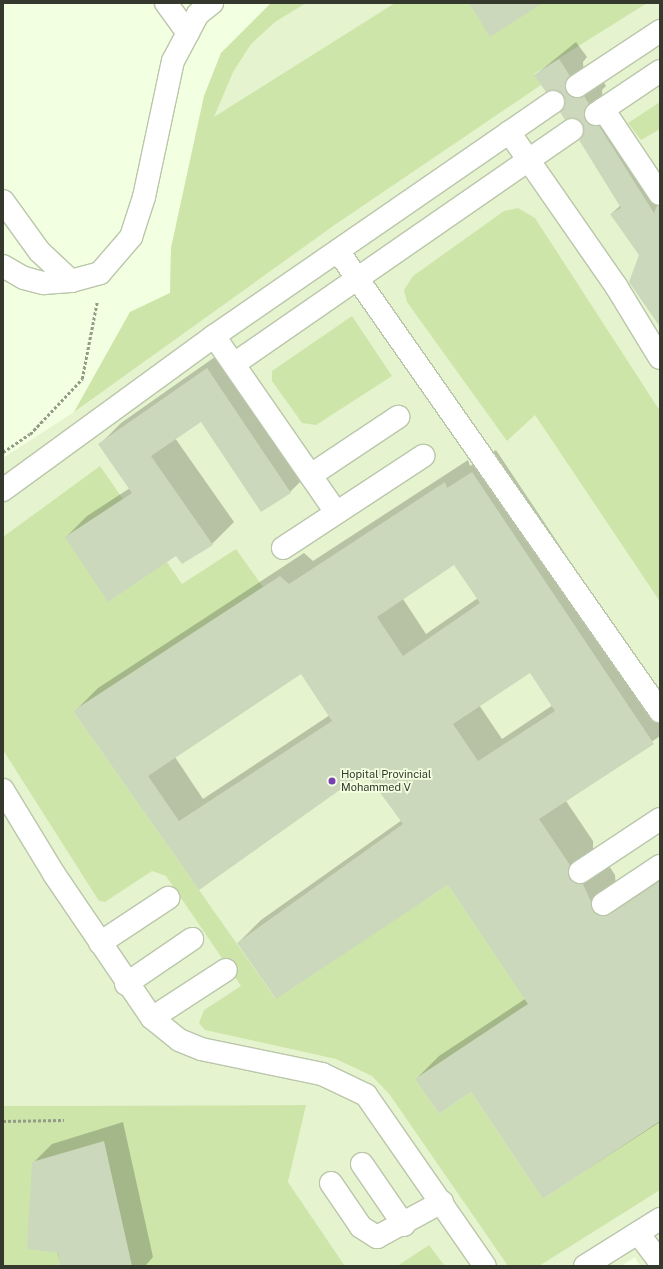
<!DOCTYPE html>
<html>
<head>
<meta charset="utf-8">
<style>
  body { margin:0 }
  #map { position:relative; width:663px; height:1269px; overflow:hidden; background:#f3ffe1; font-family:"Public Sans",sans-serif }
  div>[style] { position:absolute }
  .built>* { inset:0; background:#e5f3cf }
  .green>* { inset:0; background:#cee5aa }
  .shadow>* { inset:0; background:#0003 }
  .building>* { inset:0; background:#ccd8bb }
  .minor-tunnel>* { height:22px; margin-top:-11px; transform-origin:0; background:repeating-linear-gradient(90deg,#cdd7bd 0 22px,transparent 0 33px) }
  .path>* { height:2.5px; margin-top:-1.25px; transform-origin:0; background:repeating-linear-gradient(90deg,#949c87 0 3px,transparent 0 5px) }
  .roads { filter:drop-shadow(1px 0 #bac6aa) drop-shadow(-1px 0 #bac6aa) drop-shadow(0 1px #bac6aa) drop-shadow(0 -1px #bac6aa) }
  .minor>* { height:22px; margin:-11px; padding:0 11px; transform-origin:11px; border-radius:11px; background:#fff }
  .dots>* { width:11px; height:11px; translate:-50% -50%; box-sizing:border-box; border:2px solid #f3ffe1; border-radius:50% }
  span { translate:-50% -50%; white-space:nowrap; text-align:center; line-height:1.15; -webkit-text-stroke:3.5px #f3ffe1; paint-order:stroke }
  .poi-label { font-size:11px; color:#34382d }
  .left { translate:0 -50%; text-align:left }
  .frame { position:absolute; inset:0; border:4px solid #34382d; pointer-events:none }
</style>
</head>
<body>
<div id="map">
  <div class="built">
    <div style="clip-path:polygon(271px 3px,660px 3px,660px 1266px,640px 1266px,635px 1257px,621px 1266px,445px 1266px,429px 1245px,397px 1266px,345px 1266px,288px 1182px,305px 1105px,3px 1106px,3px 458px,74px 412px,130px 312px,170px 293px,171px 248px,204px 96px,221px 53px)"></div>
  </div>
  <div class="green">
    <div style="clip-path:polygon(271px 3px,306px 3px,275px 22px,251px 44px,233px 72px,214px 117px,395px 3px,647px 3px,534px 74px,541px 85px,336px 224px,74px 412px,130px 312px,170px 293px,171px 248px,204px 96px,221px 53px)"></div>
    <div style="clip-path:polygon(660px 102px,660px 129px,641px 140px,628px 123px)"></div>
    <div style="clip-path:polygon(518px 208px,535px 218px,660px 411px,659px 600px,535px 415px,507px 441px,407px 302px,404px 290px,413px 276px,504px 211px)"></div>
    <div style="clip-path:polygon(352px 316px,392px 376px,316px 425px,302px 423px,272px 381px,272px 371px)"></div>
    <div style="clip-path:polygon(100px 466px,182px 584px,236px 549px,263px 587px,73px 711px,275px 998px,448px 885px,528px 1004px,415px 1079px,439px 1114px,471px 1092px,543px 1199px,591px 1167px,547px 1099px,660px 1121px,660px 1190px,539px 1266px,508px 1266px,390px 1095px,372px 1076px,336px 1059px,205px 1030px,199px 1023px,204px 1010px,241px 986px,166px 876px,152px 871px,105px 902px,99px 901px,3px 750px,3px 537px)"></div>
    <div style="clip-path:polygon(306px 1105px,288px 1182px,345px 1266px,3px 1266px,3px 1106px)"></div>
    <div style="clip-path:polygon(429px 1245px,445px 1266px,397px 1266px)"></div>
  </div>
  <div class="shadow">
    <div style="clip-path:polygon(576px 42px,587px 57px,583px 62px,584px 75px,602px 79px,606px 86px,602px 90px,603px 103px,617px 108px,660px 176px,660px 325px,640px 255px,611px 214px,621px 205px,583px 123px,565px 107px,564px 95px,535px 75px)"></div>
    <div style="clip-path:polygon(229px 347px,311px 471px,290px 492px,201px 420px,175px 438px,234px 522px,212px 544px,182px 563px,177px 555px,66px 537px,87px 516px,130px 488px,100px 444px,121px 423px)"></div>
    <div style="clip-path:polygon(evenodd,496px 450px,660px 696px,660px 736px,566px 801px,593px 841px,593px 856px,606px 861px,615px 875px,616px 888px,660px 874px,660px 1122px,543px 1198px,472px 1091px,416px 1079px,439px 1056px,525px 999px,448px 883px,238px 943px,261px 920px,402px 820px,366px 770px,200px 889px,75px 711px,98px 688px,304px 553px,313px 561px,468px 460px,470px 466px,496px 450px,454px 564px,478px 598px,426px 634px,403px 599px,454px 564px,496px 450px,530px 672px,553px 705px,502px 739px,479px 705px,530px 672px,496px 450px,302px 673px,330px 715px,203px 799px,175px 757px,302px 673px)"></div>
    <div style="clip-path:polygon(123px 1122px,153px 1257px,145px 1266px,61px 1266px,33px 1163px,52px 1144px)"></div>
  </div>
  <div class="building">
    <div style="clip-path:polygon(469px 3px,543px 3px,490px 37px)"></div>
    <div style="clip-path:polygon(559px 59px,570px 76px,565px 86px,567px 93px,577px 98px,584px 96px,589px 104px,584px 114px,586px 121px,599px 126px,654px 213px,657px 206px,660px 206px,660px 327px,629px 282px,639px 255px,610px 214px,621px 208px,579px 140px,583px 135px,582px 123px,577px 119px,565px 120px,560px 112px,564px 107px,563px 95px,558px 91px,546px 92px,534px 75px)"></div>
    <div style="clip-path:polygon(207px 368px,291px 493px,261px 512px,201px 422px,151px 456px,213px 545px,182px 564px,176px 556px,108px 602px,65px 537px,132px 493px,98px 444px)"></div>
    <div style="clip-path:polygon(evenodd,472px 472px,654px 744px,539px 819px,570px 865px,569px 879px,583px 884px,597px 915px,610px 914px,660px 881px,660px 1121px,543px 1199px,471px 1092px,439px 1114px,415px 1079px,528px 1004px,448px 885px,276px 999px,237px 943px,403px 824px,365px 772px,199px 890px,73px 711px,280px 576px,289px 584px,445px 482px,447px 488px,472px 472px,454px 565px,480px 603px,403px 656px,377px 617px,454px 565px,472px 472px,530px 673px,555px 711px,478px 761px,453px 724px,530px 673px,472px 472px,301px 674px,332px 721px,179px 821px,148px 776px,301px 674px)"></div>
    <div style="clip-path:polygon(104px 1141px,132px 1266px,60px 1266px,58px 1253px,27px 1249px,32px 1162px)"></div>
  </div>
  <div class="minor-tunnel">
    <div style="left:553px;top:102px;width:29px;rotate:-34deg"></div>
    <div style="left:572px;top:130px;width:29px;rotate:-34deg"></div>
  </div>
  <div class="path">
    <div style="left:3px;top:452px;width:32px;rotate:-34deg"></div>
    <div style="left:30px;top:434px;width:76px;rotate:-46.6deg"></div>
    <div style="left:82px;top:379px;width:78px;rotate:-79deg"></div>
    <div style="left:3px;top:1121px;width:61px;rotate:-0.9deg"></div>
  </div>
  <div class="roads">
    <div class="minor">
      <div style="left:166px;top:3px;width:37px;rotate:54deg"></div>
      <div style="left:577px;top:86px;width:100px;rotate:-33.5deg"></div>
      <div style="left:603px;top:109px;width:102px;rotate:56.2deg"></div>
      <div style="left:596px;top:114px;width:77px;rotate:-33.9deg"></div>
      <div style="left:509px;top:132px;width:188px;rotate:55.2deg"></div>
      <div style="left:616px;top:286px;width:84px;rotate:58.6deg"></div>
      <div style="left:3px;top:201px;width:62px;rotate:54.2deg"></div>
      <div style="left:39px;top:251px;width:44px;rotate:43.2deg"></div>
      <div style="left:71px;top:281px;width:30px;rotate:-15deg"></div>
      <div style="left:100px;top:273px;width:48px;rotate:-49.3deg"></div>
      <div style="left:131px;top:237px;width:42px;rotate:-72deg"></div>
      <div style="left:144px;top:197px;width:139px;rotate:-78deg"></div>
      <div style="left:173px;top:61px;width:53px;rotate:-62deg"></div>
      <div style="left:198px;top:14px;width:18px;rotate:-38deg"></div>
      <div style="left:338px;top:251px;width:562px;rotate:55.01deg"></div>
      <div style="left:3px;top:266px;width:24px;rotate:30deg"></div>
      <div style="left:24px;top:278px;width:20px;rotate:15deg"></div>
      <div style="left:43px;top:283px;width:28px;rotate:-4deg"></div>
      <div style="left:214px;top:336px;width:213px;rotate:55.3deg"></div>
      <div style="left:234px;top:364px;width:411px;rotate:-34.7deg"></div>
      <div style="left:311px;top:475px;width:105px;rotate:-33.7deg"></div>
      <div style="left:3px;top:490px;width:261px;rotate:-36.1deg"></div>
      <div style="left:214px;top:336px;width:412px;rotate:-34.6deg"></div>
      <div style="left:283px;top:548px;width:168px;rotate:-33.3deg"></div>
      <div style="left:3px;top:790px;width:98px;rotate:58.7deg"></div>
      <div style="left:54px;top:874px;width:174px;rotate:55.8deg"></div>
      <div style="left:152px;top:1018px;width:35px;rotate:39deg"></div>
      <div style="left:179px;top:1040px;width:24px;rotate:22deg"></div>
      <div style="left:201px;top:1049px;width:124px;rotate:11.7deg"></div>
      <div style="left:322px;top:1074px;width:49px;rotate:25.5deg"></div>
      <div style="left:366px;top:1095px;width:208px;rotate:55.2deg"></div>
      <div style="left:580px;top:872px;width:96px;rotate:-33.5deg"></div>
      <div style="left:603px;top:904px;width:69px;rotate:-33.7deg"></div>
      <div style="left:100px;top:943px;width:82px;rotate:-33.5deg"></div>
      <div style="left:126px;top:984px;width:80px;rotate:-34.3deg"></div>
      <div style="left:152px;top:1018px;width:88px;rotate:-33deg"></div>
      <div style="left:362px;top:1164px;width:74px;rotate:55.5deg"></div>
      <div style="left:331px;top:1183px;width:53px;rotate:55.7deg"></div>
      <div style="left:361px;top:1227px;width:19px;rotate:32deg"></div>
      <div style="left:377px;top:1237px;width:74px;rotate:-28.3deg"></div>
      <div style="left:638px;top:1233px;width:36px;rotate:53deg"></div>
      <div style="left:585px;top:1266px;width:89px;rotate:-32.1deg"></div>
    </div>
  </div>
  <div class="dots">
    <div style="left:332px;top:781px;background:#7b3db2"></div>
  </div>
  <div class="poi-label">
    <span class="left" style="left:341px;top:781px">Hopital Provincial<br>Mohammed V</span>
  </div>
  <div class="frame"></div>
</div>
</body>
</html>
